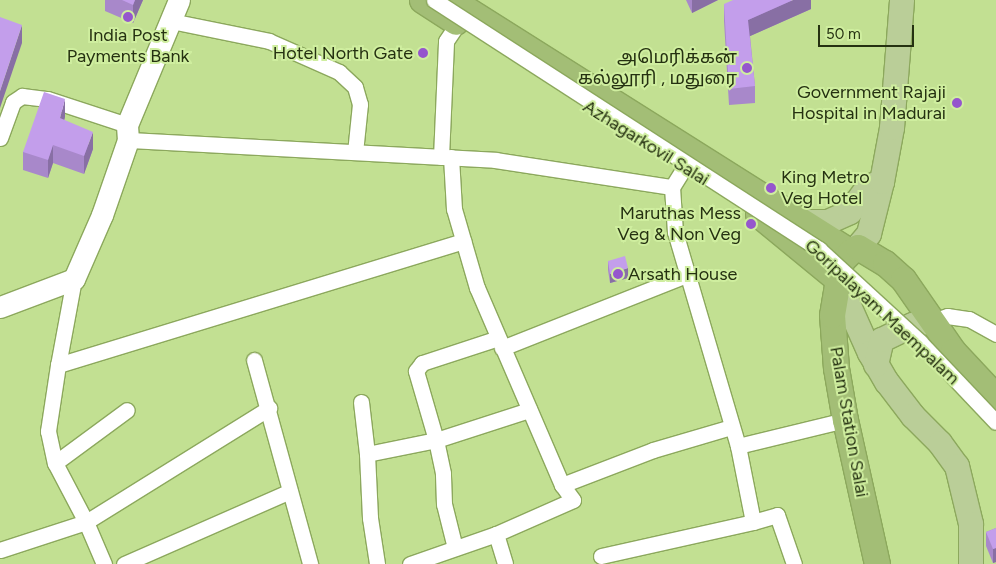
<!DOCTYPE html>
<html>
<head>
<meta charset="utf-8">
<style>
  body { margin:0 }
  #map { position:relative; width:996px; height:564px; overflow:hidden; background:#c2e092; font-family:Figtree,"Noto Sans Tamil",sans-serif }
  div>[style] { position:absolute }
  .roads { filter:drop-shadow(1px 0 #8ca85d) drop-shadow(-1px 0 #8ca85d) drop-shadow(0 1px #8ca85d) drop-shadow(0 -1px #8ca85d) }
  .minor>* { height:15px; margin:-7.5px; padding:0 7.5px; transform-origin:7.5px; border-radius:7.5px; background:#fff }
  .secondary>* { height:21px; margin:-10.5px; padding:0 10.5px; transform-origin:10.5px; border-radius:10.5px; background:#fff }
  .primary>* { height:24px; margin:-12px; padding:0 12px; transform-origin:12px; border-radius:12px; background:#bace98 }
  .trunk>* { height:25px; margin:-12.5px; padding:0 12.5px; transform-origin:12.5px; border-radius:12.5px; background:#a3be76 }
  .bridges { filter:drop-shadow(1px 0 #8ca85d) drop-shadow(-1px 0 #8ca85d) drop-shadow(0 1px #8ca85d) drop-shadow(0 -1px #8ca85d) }
  .minor-bridge>* { height:15px; margin:-7.5px; padding:0 7.5px; transform-origin:7.5px; border-radius:7.5px; background:#fff }
  .wall>* { inset:0; background:#a888ca }
  .shaded-wall>* { inset:0; background:#886fa4 }
  .building>* { inset:0; background:#c39eeb }
  .dots>* { width:14px; height:14px; translate:-50% -50%; box-sizing:border-box; border:2px solid #cfee9f; border-radius:50% }
  span { translate:-50% -50%; white-space:nowrap; text-align:center; line-height:1.15; -webkit-text-stroke:4px #cfee9f; paint-order:stroke }
  .poi-label { font-size:18px; color:#253111 }
  .right { translate:-100% -50%; text-align:right }
  .left { translate:0 -50%; text-align:left }
  .street-label { font-size:18px; color:#253111 }
  .scale { position:absolute; left:818px; top:25px; width:96px; height:22px; box-sizing:border-box; border:2px solid #253111; border-top:0; padding-left:6px; font-size:15px; line-height:18px; white-space:nowrap; color:#253111; -webkit-text-stroke:4px #cfee9f; paint-order:stroke }
</style>
</head>
<body>
<div id="map">
  <div class="roads">
    <div class="minor">
      <div style="left:171px;top:21px;width:100px;rotate:11.5deg"></div>
      <div style="left:269px;top:41px;width:77px;rotate:23.9deg"></div>
      <div style="left:339px;top:72px;width:22px;rotate:43deg"></div>
      <div style="left:355px;top:87px;width:18px;rotate:74deg"></div>
      <div style="left:360px;top:104px;width:48px;rotate:95.9deg"></div>
      <div style="left:0;top:138px;width:38px;rotate:-70deg"></div>
      <div style="left:13px;top:102px;width:11px;rotate:-34deg"></div>
      <div style="left:22px;top:96px;width:26px;rotate:7deg"></div>
      <div style="left:48px;top:99px;width:83px;rotate:18.2deg"></div>
      <div style="left:128px;top:140px;width:368px;rotate:3.1deg"></div>
      <div style="left:495px;top:160px;width:179px;rotate:8.7deg"></div>
      <div style="left:441px;top:157px;width:116px;rotate:-87.5deg"></div>
      <div style="left:446px;top:41px;width:22px;rotate:-56deg"></div>
      <div style="left:684px;top:168px;width:22px;rotate:122deg"></div>
      <div style="left:672px;top:187px;width:45px;rotate:86.2deg"></div>
      <div style="left:675px;top:232px;width:223px;rotate:73.6deg"></div>
      <div style="left:738px;top:446px;width:77px;rotate:78.8deg"></div>
      <div style="left:753px;top:522px;width:25px;rotate:-16deg"></div>
      <div style="left:777px;top:515px;width:52px;rotate:70.9deg"></div>
      <div style="left:74px;top:279px;width:87px;rotate:100.5deg"></div>
      <div style="left:58px;top:365px;width:67px;rotate:98.6deg"></div>
      <div style="left:48px;top:431px;width:33px;rotate:78deg"></div>
      <div style="left:55px;top:463px;width:67px;rotate:62.3deg"></div>
      <div style="left:86px;top:522px;width:46px;rotate:66.8deg"></div>
      <div style="left:932px;top:321px;width:16px;rotate:-18deg"></div>
      <div style="left:947px;top:316px;width:22px;rotate:8deg"></div>
      <div style="left:969px;top:319px;width:31px;rotate:29deg"></div>
      <div style="left:502px;top:348px;width:198px;rotate:-21.6deg"></div>
      <div style="left:254px;top:360px;width:212px;rotate:74.6deg"></div>
      <div style="left:58px;top:365px;width:424px;rotate:-17deg"></div>
      <div style="left:361px;top:402px;width:52px;rotate:83.4deg"></div>
      <div style="left:367px;top:454px;width:64px;rotate:87.3deg"></div>
      <div style="left:370px;top:518px;width:47px;rotate:81.3deg"></div>
      <div style="left:738px;top:446px;width:110px;rotate:-13.7deg"></div>
      <div style="left:367px;top:454px;width:70px;rotate:-11.5deg"></div>
      <div style="left:436px;top:440px;width:98px;rotate:-17.9deg"></div>
      <div style="left:55px;top:463px;width:89px;rotate:-36.4deg"></div>
      <div style="left:562px;top:485px;width:97px;rotate:-21deg"></div>
      <div style="left:653px;top:450px;width:81px;rotate:-16.4deg"></div>
      <div style="left:496px;top:534px;width:31px;rotate:73deg"></div>
      <div style="left:455px;top:548px;width:45px;rotate:-104deg"></div>
      <div style="left:444px;top:504px;width:31px;rotate:-92deg"></div>
      <div style="left:443px;top:473px;width:34px;rotate:-102deg"></div>
      <div style="left:436px;top:440px;width:72px;rotate:-106.2deg"></div>
      <div style="left:416px;top:371px;width:10px;rotate:-53deg"></div>
      <div style="left:422px;top:363px;width:80px;rotate:-18.2deg"></div>
      <div style="left:0;top:550px;width:90px;rotate:-18deg"></div>
      <div style="left:86px;top:522px;width:216px;rotate:-31.9deg"></div>
      <div style="left:601px;top:556px;width:156px;rotate:-12.6deg"></div>
      <div style="left:124px;top:564px;width:181px;rotate:-23.7deg"></div>
      <div style="left:410px;top:564px;width:91px;rotate:-19.2deg"></div>
      <div style="left:496px;top:534px;width:84px;rotate:-23.8deg"></div>
      <div style="left:573px;top:500px;width:19px;rotate:-126deg"></div>
      <div style="left:562px;top:485px;width:215px;rotate:-113.3deg"></div>
      <div style="left:477px;top:288px;width:82px;rotate:-106.2deg"></div>
      <div style="left:454px;top:209px;width:52px;rotate:-93.3deg"></div>
    </div>
    <div class="secondary">
      <div style="left:0;top:307px;width:79px;rotate:-20.7deg"></div>
      <div style="left:74px;top:279px;width:70px;rotate:-66.4deg"></div>
      <div style="left:102px;top:215px;width:79px;rotate:-70.9deg"></div>
      <div style="left:128px;top:140px;width:15px;rotate:-94deg"></div>
      <div style="left:127px;top:125px;width:135px;rotate:-67.4deg"></div>
    </div>
    <div class="primary">
      <div style="left:804px;top:222px;width:24px"></div>
      <div style="left:828px;top:222px;width:24px;rotate:-24deg"></div>
      <div style="left:850px;top:212px;width:31px;rotate:-54deg"></div>
      <div style="left:868px;top:187px;width:15px;rotate:-20deg"></div>
      <div style="left:858px;top:247px;width:17px;rotate:-50deg"></div>
      <div style="left:869px;top:234px;width:54px;rotate:-76deg"></div>
      <div style="left:882px;top:182px;width:55px;rotate:-79.5deg"></div>
      <div style="left:892px;top:128px;width:128px;rotate:-85.5deg"></div>
      <div style="left:837px;top:279px;width:81px;rotate:66deg"></div>
      <div style="left:870px;top:353px;width:34px;rotate:60deg"></div>
      <div style="left:887px;top:382px;width:43px;rotate:52.6deg"></div>
      <div style="left:913px;top:416px;width:38px;rotate:45deg"></div>
      <div style="left:940px;top:443px;width:29px;rotate:54deg"></div>
      <div style="left:957px;top:466px;width:60px;rotate:76.4deg"></div>
      <div style="left:971px;top:524px;width:40px;rotate:90deg"></div>
      <div style="left:876px;top:365px;width:26px;rotate:-77deg"></div>
      <div style="left:882px;top:340px;width:34px;rotate:-26deg"></div>
      <div style="left:913px;top:325px;width:19px;rotate:-12deg"></div>
    </div>
    <div class="trunk">
      <div style="left:422px;top:0;width:40px;rotate:32.9deg"></div>
      <div style="left:452px;top:0;width:471px;rotate:32.3deg"></div>
      <div style="left:758px;top:214px;width:102px;rotate:39.4deg"></div>
      <div style="left:877px;top:564px;width:148px;rotate:-102.5deg"></div>
      <div style="left:845px;top:420px;width:53px;rotate:-99.8deg"></div>
      <div style="left:836px;top:368px;width:53px;rotate:-94.3deg"></div>
      <div style="left:832px;top:315px;width:55px;rotate:-80.5deg"></div>
      <div style="left:841px;top:261px;width:13px;rotate:-45deg"></div>
      <div style="left:850px;top:252px;width:9px;rotate:-32deg"></div>
      <div style="left:858px;top:247px;width:31px;rotate:31deg"></div>
      <div style="left:885px;top:263px;width:24px;rotate:42deg"></div>
      <div style="left:903px;top:279px;width:88px;rotate:55.2deg"></div>
      <div style="left:953px;top:351px;width:63px;rotate:46.9deg"></div>
    </div>
  </div>
  <div class="bridges">
    <div class="minor-bridge">
      <div style="left:434px;top:0;width:459px;rotate:32.9deg"></div>
      <div style="left:819px;top:249px;width:137px;rotate:42.6deg"></div>
      <div style="left:920px;top:342px;width:110px;rotate:46.5deg"></div>
    </div>
  </div>
  <div class="wall">
    <div style="clip-path:polygon(105px 0,143px 0,133px 23px,105px 11px)"></div>
    <div style="clip-path:polygon(686px 0,718px 0,692px 13px)"></div>
    <div style="clip-path:polygon(811px 0,811px 9px,750px 36px,755px 86px,755px 103px,729px 105px,724px 21px,724px 4px)"></div>
    <div style="clip-path:polygon(65px 117px,64px 120px,93px 149px,84px 174px,53px 163px,48px 178px,23px 170px,23px 152px)"></div>
    <div style="clip-path:polygon(608px 261px,628px 278px,610px 283px,608px 270px)"></div>
    <div style="clip-path:polygon(996px 528px,996px 562px,993px 563px,986px 546px,986px 532px)"></div>
  </div>
  <div class="shaded-wall">
    <div style="clip-path:polygon(135px 0,143px 0,133px 23px,133px 5px)"></div>
    <div style="clip-path:polygon(692px 0,718px 0,692px 13px)"></div>
    <div style="clip-path:polygon(793px 0,811px 0,811px 9px,748px 37px,748px 20px)"></div>
    <div style="clip-path:polygon(22px 25px,22px 43px,0 108px,0 91px)"></div>
    <div style="clip-path:polygon(65px 99px,65px 117px,60px 136px,60px 118px)"></div>
    <div style="clip-path:polygon(93px 132px,93px 149px,84px 174px,84px 156px)"></div>
    <div style="clip-path:polygon(53px 145px,53px 163px,48px 178px,48px 160px)"></div>
    <div style="clip-path:polygon(628px 268px,628px 278px,610px 283px,610px 274px)"></div>
    <div style="clip-path:polygon(996px 548px,996px 562px,993px 563px,993px 549px)"></div>
  </div>
  <div class="building">
    <div style="clip-path:polygon(122px 0,135px 0,133px 5px)"></div>
    <div style="clip-path:polygon(733px 0,793px 0,748px 20px,755px 86px,729px 89px,724px 4px)"></div>
    <div style="clip-path:polygon(0 17px,22px 25px,0 91px)"></div>
    <div style="clip-path:polygon(44px 92px,65px 99px,60px 118px,93px 132px,84px 156px,53px 145px,48px 160px,23px 152px)"></div>
    <div style="clip-path:polygon(625px 256px,628px 268px,610px 274px,608px 261px)"></div>
    <div style="clip-path:polygon(996px 528px,996px 548px,993px 549px,986px 532px)"></div>
  </div>
  <div class="dots">
    <div style="left:128px;top:17px;background:#9556cd"></div>
    <div style="left:423px;top:53px;background:#9556cd"></div>
    <div style="left:747px;top:68px;background:#9556cd"></div>
    <div style="left:957px;top:103px;background:#9556cd"></div>
    <div style="left:771px;top:188px;background:#9556cd"></div>
    <div style="left:751px;top:224px;background:#9556cd"></div>
    <div style="left:618px;top:274px;background:#9556cd"></div>
  </div>
  <div class="poi-label">
    <span style="left:128px;top:46px">India Post<br>Payments Bank</span>
    <span class="right" style="left:413px;top:53px">Hotel North Gate</span>
    <span class="right" style="left:737px;top:68px">அமெரிக்கன்<br>கல்லூரி , மதுரை</span>
    <span class="right" style="left:946px;top:103px">Government Rajaji<br>Hospital in Madurai</span>
    <span class="left" style="left:781px;top:188px">King Metro<br>Veg Hotel</span>
    <span class="right" style="left:741px;top:224px">Maruthas Mess<br>Veg &amp; Non Veg</span>
    <span class="left" style="left:628px;top:274px">Arsath House</span>
  </div>
  <div class="street-label">
    <span style="left:646px;top:143px;rotate:32deg">Azhagarkovil Salai</span>
    <span style="left:882px;top:312px;rotate:43deg">Goripalayam Maempalam</span>
    <span style="left:849px;top:422px;rotate:80deg">Palam Station Salai</span>
  </div>
  <div class="scale">50 m</div>
</div>
</body>
</html>
